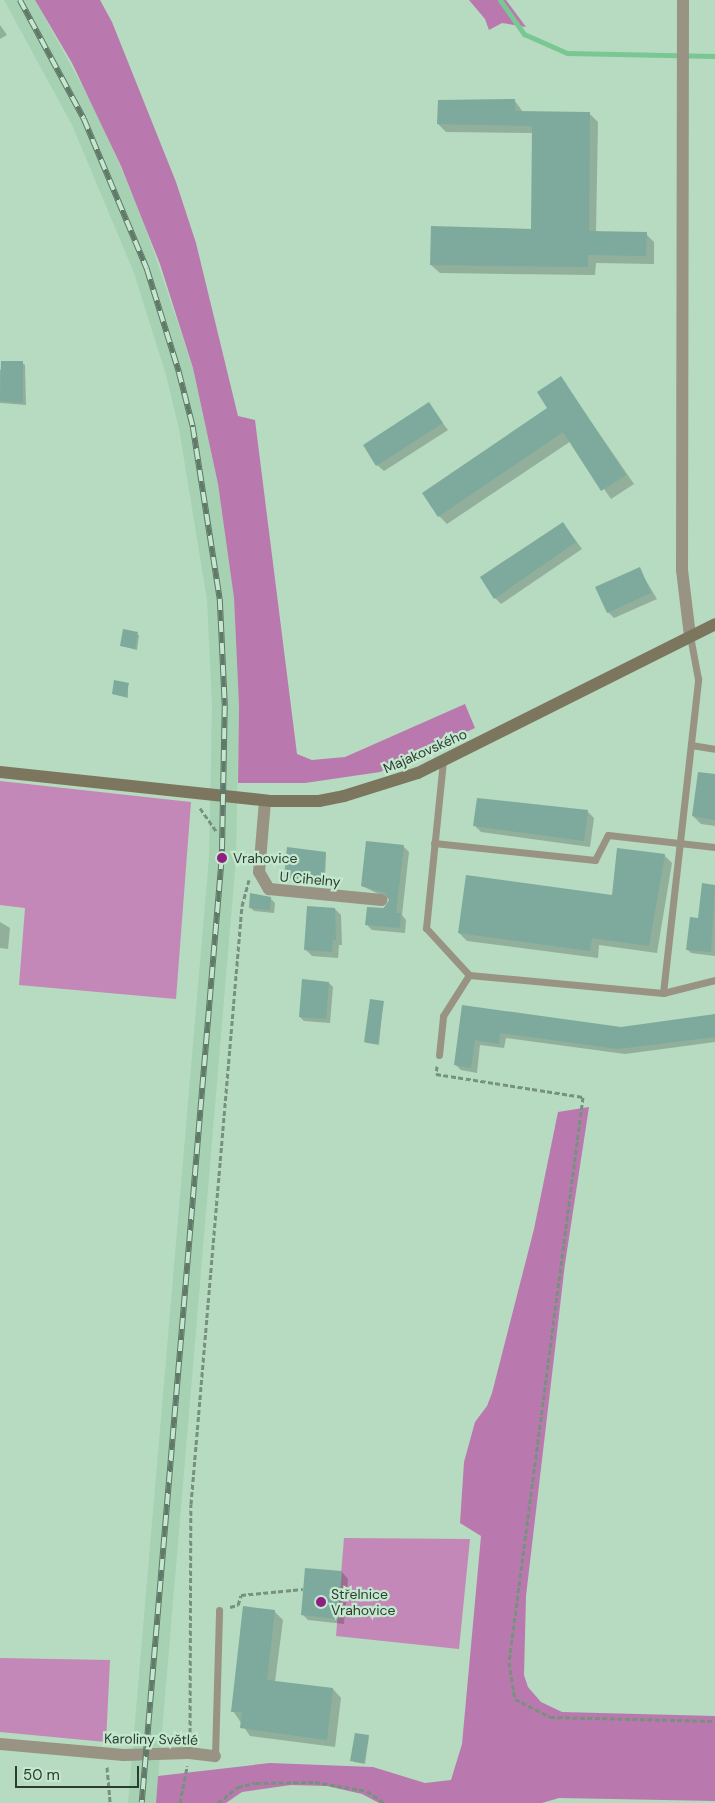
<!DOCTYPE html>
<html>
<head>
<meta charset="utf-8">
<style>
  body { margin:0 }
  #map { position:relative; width:715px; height:1803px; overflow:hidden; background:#b6dbc1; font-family:"DM Sans",sans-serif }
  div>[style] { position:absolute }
  .built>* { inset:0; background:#a6d2b3 }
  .green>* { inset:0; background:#c388b7 }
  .forest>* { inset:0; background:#ba79ae }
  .shadow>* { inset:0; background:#0003 }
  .stream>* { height:5px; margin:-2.5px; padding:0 2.5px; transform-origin:2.5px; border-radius:2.5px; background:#7ac794 }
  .building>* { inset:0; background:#7daa9d }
  .path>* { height:3px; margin-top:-1.5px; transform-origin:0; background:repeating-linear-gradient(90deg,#76917e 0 5px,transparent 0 7.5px) }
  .lane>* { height:7px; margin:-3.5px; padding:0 3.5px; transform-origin:3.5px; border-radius:3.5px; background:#989383 }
  .street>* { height:12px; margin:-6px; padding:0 6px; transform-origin:6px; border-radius:6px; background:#989383 }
  .secondary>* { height:12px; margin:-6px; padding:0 6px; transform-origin:6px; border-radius:6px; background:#7c765e }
  .rail>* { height:5.5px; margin-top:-2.75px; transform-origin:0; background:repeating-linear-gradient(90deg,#c3e8ce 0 11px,#617969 0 22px); box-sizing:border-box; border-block:1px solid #617969 }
  .dots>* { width:14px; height:14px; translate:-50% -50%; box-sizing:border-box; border:2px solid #c3e8ce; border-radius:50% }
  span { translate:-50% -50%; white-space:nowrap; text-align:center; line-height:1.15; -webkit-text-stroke:4.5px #c3e8ce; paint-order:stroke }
  .street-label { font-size:14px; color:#2d3c32 }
  .poi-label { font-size:14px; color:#2d3c32 }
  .left { translate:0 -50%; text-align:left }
  .scale { position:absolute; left:15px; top:1766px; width:124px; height:22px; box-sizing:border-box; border:2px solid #2d3c32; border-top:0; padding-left:6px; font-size:15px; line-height:18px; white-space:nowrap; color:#2d3c32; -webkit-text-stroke:4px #c3e8ce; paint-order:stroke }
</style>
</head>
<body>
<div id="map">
  <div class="built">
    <div style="clip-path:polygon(4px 0,35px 0,97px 113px,141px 214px,193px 368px,218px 484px,234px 598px,239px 706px,236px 859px,156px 1803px,128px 1803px,209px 857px,212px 706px,207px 600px,179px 429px,166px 375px,134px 273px,72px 125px)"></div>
  </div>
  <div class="green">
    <div style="clip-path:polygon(0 781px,191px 802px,176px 999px,19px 985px,25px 908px,0 905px)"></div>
    <div style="clip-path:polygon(344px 1538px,470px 1539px,459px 1649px,336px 1636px)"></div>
    <div style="clip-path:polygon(0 1658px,110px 1660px,106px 1742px,0 1732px)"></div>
  </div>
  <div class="forest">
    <div style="clip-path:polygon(35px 0,100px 0,112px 22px,176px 182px,196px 243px,238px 416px,255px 420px,297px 754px,312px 760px,345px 757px,465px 704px,475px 728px,380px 772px,305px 783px,238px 783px,239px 706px,234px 598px,218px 484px,193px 368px,160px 264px,121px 166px,72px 63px)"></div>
    <div style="clip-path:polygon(469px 0,506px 0,526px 27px,502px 23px,489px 30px,485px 19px)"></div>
    <div style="clip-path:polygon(589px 1107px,565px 1264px,526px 1596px,524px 1675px,528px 1687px,541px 1702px,562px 1712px,715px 1716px,715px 1801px,559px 1798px,542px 1803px,379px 1803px,362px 1794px,327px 1786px,291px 1785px,242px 1792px,226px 1803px,156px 1803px,158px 1776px,270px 1763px,373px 1767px,425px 1783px,451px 1780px,462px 1744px,481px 1536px,460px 1523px,464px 1462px,475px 1422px,487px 1406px,492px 1393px,534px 1229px,558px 1112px)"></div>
  </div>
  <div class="shadow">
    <div style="clip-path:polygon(0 25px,7px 35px,0 39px)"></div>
    <div style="clip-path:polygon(515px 101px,523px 112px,590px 114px,598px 122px,596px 233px,646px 234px,654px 242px,654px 264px,596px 263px,595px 275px,440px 273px,431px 265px,532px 230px,533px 133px,446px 132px,438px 124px)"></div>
    <div style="clip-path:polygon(22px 363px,25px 365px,26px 405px,0 403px,0 370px)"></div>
    <div style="clip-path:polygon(561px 378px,634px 484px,611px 499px,571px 441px,447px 524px,439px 516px,549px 408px)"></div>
    <div style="clip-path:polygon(428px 404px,448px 430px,384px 471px,377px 465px)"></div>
    <div style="clip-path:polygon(563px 523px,582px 549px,501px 604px,495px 598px)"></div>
    <div style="clip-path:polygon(639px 569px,657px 599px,614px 618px,608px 612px)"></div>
    <div style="clip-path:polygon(124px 631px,139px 635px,137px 650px,122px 646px)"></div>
    <div style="clip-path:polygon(128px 684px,128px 698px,113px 694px)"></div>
    <div style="clip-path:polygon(715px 775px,715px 826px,701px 824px,693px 816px)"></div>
    <div style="clip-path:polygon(588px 812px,594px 818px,590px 847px,481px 832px,475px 826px)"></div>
    <div style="clip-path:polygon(404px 847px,409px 852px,402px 915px,406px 920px,405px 933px,372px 930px,367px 925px,391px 900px,362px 886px)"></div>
    <div style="clip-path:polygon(326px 853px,325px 883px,285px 877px)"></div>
    <div style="clip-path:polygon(664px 855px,672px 863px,657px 953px,599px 945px,598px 958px,467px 941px,459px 933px,613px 896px)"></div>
    <div style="clip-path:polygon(703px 885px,715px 886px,715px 956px,691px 953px,687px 949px,699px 919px)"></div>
    <div style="clip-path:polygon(271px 899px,275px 903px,274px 913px,254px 911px,250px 907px)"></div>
    <div style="clip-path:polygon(335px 909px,341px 915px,342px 945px,339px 945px,338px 958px,312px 956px,305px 949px)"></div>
    <div style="clip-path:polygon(0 922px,10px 928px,8px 949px,0 948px)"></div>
    <div style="clip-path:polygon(329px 983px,333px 987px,330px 1023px,304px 1021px,300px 1017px)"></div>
    <div style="clip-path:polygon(383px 1002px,379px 1045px,367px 1043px,365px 1042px)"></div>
    <div style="clip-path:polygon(463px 1006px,621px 1028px,715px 1015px,715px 1042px,625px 1054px,506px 1038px,504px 1048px,480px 1045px,477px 1073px,461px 1070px,456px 1065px)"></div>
    <div style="clip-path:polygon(342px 1572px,348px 1579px,344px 1624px,308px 1620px,302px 1614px)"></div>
    <div style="clip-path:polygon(274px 1611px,283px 1620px,275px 1682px,333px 1689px,341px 1698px,335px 1747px,250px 1736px,233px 1711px)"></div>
    <div style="clip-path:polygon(369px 1736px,365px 1764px,354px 1762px,352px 1760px)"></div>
  </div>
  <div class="stream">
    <div style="left:500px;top:0;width:42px;rotate:54.8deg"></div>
    <div style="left:524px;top:34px;width:47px;rotate:23.8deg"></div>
    <div style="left:567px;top:53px;width:148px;rotate:1.2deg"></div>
  </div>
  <div class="building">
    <div style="clip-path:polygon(515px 99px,515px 111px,590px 112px,589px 231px,647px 232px,646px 256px,588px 255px,588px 267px,430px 265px,431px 226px,531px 229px,532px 126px,437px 124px,438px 100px)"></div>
    <div style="clip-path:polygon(1px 361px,23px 361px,23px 403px,0 401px)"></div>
    <div style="clip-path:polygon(561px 376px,626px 475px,601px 491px,563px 432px,438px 517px,422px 493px,547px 408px,537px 392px)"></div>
    <div style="clip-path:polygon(429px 402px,443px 423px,376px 466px,363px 445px)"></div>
    <div style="clip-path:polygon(563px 522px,576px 542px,494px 599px,480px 577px)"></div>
    <div style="clip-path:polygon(640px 567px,651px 593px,607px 613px,595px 587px)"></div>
    <div style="clip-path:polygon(123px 629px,138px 632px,135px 649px,120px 646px)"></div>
    <div style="clip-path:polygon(114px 680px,129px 683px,126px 697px,112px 694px)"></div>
    <div style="clip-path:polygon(698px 772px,715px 774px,715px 820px,692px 816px)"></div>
    <div style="clip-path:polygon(477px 798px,588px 810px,584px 841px,473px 826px)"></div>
    <div style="clip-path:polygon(366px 841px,404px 845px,396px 913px,401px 913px,400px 928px,365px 925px,367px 907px,384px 908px,389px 900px,385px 893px,361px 886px)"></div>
    <div style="clip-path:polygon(287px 847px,326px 852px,323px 882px,284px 877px)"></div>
    <div style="clip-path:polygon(617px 848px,665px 854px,649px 946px,592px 938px,590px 951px,458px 933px,466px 875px,612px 895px)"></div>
    <div style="clip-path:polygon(702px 883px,715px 885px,711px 952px,686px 950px,690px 917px,698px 918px)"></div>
    <div style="clip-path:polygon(250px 893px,271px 897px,270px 910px,249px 908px)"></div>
    <div style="clip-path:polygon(307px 906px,335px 908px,336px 940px,333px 939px,332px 952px,304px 950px)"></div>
    <div style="clip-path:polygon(302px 979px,329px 982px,326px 1019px,299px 1017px)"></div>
    <div style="clip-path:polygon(370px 999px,384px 1001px,378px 1044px,364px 1042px)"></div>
    <div style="clip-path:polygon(462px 1005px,621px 1027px,715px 1014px,715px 1037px,618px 1049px,500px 1033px,499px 1044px,475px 1040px,471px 1068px,454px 1065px)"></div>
    <div style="clip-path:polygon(305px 1568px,342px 1571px,338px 1619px,301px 1615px)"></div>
    <div style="clip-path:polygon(243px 1606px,275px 1610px,267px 1680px,333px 1688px,327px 1740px,240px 1728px,242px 1712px,231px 1712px)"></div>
    <div style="clip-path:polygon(355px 1733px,369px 1735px,364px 1763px,350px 1761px)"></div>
  </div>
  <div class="path">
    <div style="left:200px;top:808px;width:28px;rotate:55deg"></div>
    <div style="left:437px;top:1066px;width:8px;rotate:97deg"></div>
    <div style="left:436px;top:1074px;width:149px;rotate:8.9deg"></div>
    <div style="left:583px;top:1097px;width:570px;rotate:97.46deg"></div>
    <div style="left:509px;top:1662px;width:37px;rotate:81deg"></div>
    <div style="left:515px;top:1699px;width:39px;rotate:27deg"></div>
    <div style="left:550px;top:1717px;width:165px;rotate:1.4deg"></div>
    <div style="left:230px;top:1607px;width:8px;rotate:-14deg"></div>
    <div style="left:238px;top:1605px;width:10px;rotate:-73deg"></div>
    <div style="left:241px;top:1595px;width:62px;rotate:-5.5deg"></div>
    <div style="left:190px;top:1740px;width:236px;rotate:-89.8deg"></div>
    <div style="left:191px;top:1504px;width:600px;rotate:-85.13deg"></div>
    <div style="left:242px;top:906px;width:27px;rotate:-75deg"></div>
    <div style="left:107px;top:1767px;width:36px;rotate:85deg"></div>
    <div style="left:180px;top:1803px;width:38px;rotate:-79deg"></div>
    <div style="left:218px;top:1803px;width:26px;rotate:-39deg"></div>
    <div style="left:238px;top:1787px;width:18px;rotate:-13deg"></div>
    <div style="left:256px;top:1783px;width:59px;rotate:-1deg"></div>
    <div style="left:315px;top:1782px;width:53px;rotate:9.8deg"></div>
    <div style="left:367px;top:1791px;width:21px;rotate:35deg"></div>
  </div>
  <div class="lane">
    <div style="left:691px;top:745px;width:24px;rotate:9deg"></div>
    <div style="left:443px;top:761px;width:168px;rotate:95.8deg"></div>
    <div style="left:426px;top:928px;width:64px;rotate:47.5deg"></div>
    <div style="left:469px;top:975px;width:195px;rotate:5.3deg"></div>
    <div style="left:663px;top:993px;width:54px;rotate:-14deg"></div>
    <div style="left:434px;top:843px;width:162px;rotate:6deg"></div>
    <div style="left:595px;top:860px;width:28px;rotate:-63deg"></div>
    <div style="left:608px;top:835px;width:108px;rotate:6.4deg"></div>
    <div style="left:663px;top:993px;width:316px;rotate:-83.6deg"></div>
    <div style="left:698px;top:679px;width:44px;rotate:-100.5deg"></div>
    <div style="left:439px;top:1055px;width:39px;rotate:-84deg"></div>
    <div style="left:443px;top:1016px;width:49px;rotate:-57.6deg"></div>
    <div style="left:215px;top:1756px;width:146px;rotate:-88.4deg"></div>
  </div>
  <div class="street">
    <div style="left:683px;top:0;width:570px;rotate:90.1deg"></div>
    <div style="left:682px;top:570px;width:66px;rotate:83.1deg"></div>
    <div style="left:265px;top:801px;width:71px;rotate:94.8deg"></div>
    <div style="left:259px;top:872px;width:20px;rotate:60deg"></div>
    <div style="left:269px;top:889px;width:113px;rotate:5.6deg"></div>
    <div style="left:0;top:1744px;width:124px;rotate:5.1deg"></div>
    <div style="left:124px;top:1755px;width:65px;rotate:-1.8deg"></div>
    <div style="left:189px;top:1753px;width:26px;rotate:7deg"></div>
  </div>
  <div class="secondary">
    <div style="left:0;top:772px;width:274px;rotate:6.1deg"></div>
    <div style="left:272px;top:801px;width:47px"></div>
    <div style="left:319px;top:801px;width:25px;rotate:-11deg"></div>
    <div style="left:344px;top:796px;width:77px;rotate:-17.3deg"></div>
    <div style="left:418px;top:773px;width:332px;rotate:-26.6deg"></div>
  </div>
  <div class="rail">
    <div style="left:20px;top:0;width:135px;rotate:61.7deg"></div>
    <div style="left:84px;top:119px;width:163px;rotate:67.2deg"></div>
    <div style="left:147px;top:269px;width:108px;rotate:72.7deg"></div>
    <div style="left:179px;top:372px;width:57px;rotate:75.7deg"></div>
    <div style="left:193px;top:427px;width:174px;rotate:81.1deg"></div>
    <div style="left:220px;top:599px;width:107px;rotate:87.3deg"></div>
    <div style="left:225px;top:706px;width:152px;rotate:91.1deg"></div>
    <div style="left:222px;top:858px;width:948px;rotate:94.84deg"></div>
  </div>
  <div class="dots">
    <div style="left:222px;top:858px;background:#8e1e7f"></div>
    <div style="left:321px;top:1602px;background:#8e1e7f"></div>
  </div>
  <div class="street-label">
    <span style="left:425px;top:751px;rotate:-24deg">Majakovského</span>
    <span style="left:310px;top:879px;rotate:5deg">U Cihelny</span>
    <span style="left:151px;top:1739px;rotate:1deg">Karoliny Světlé</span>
  </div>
  <div class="poi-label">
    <span class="left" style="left:233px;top:858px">Vrahovice</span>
    <span class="left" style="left:331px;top:1602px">Střelnice<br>Vrahovice</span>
  </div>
  <div class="scale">50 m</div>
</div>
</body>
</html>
